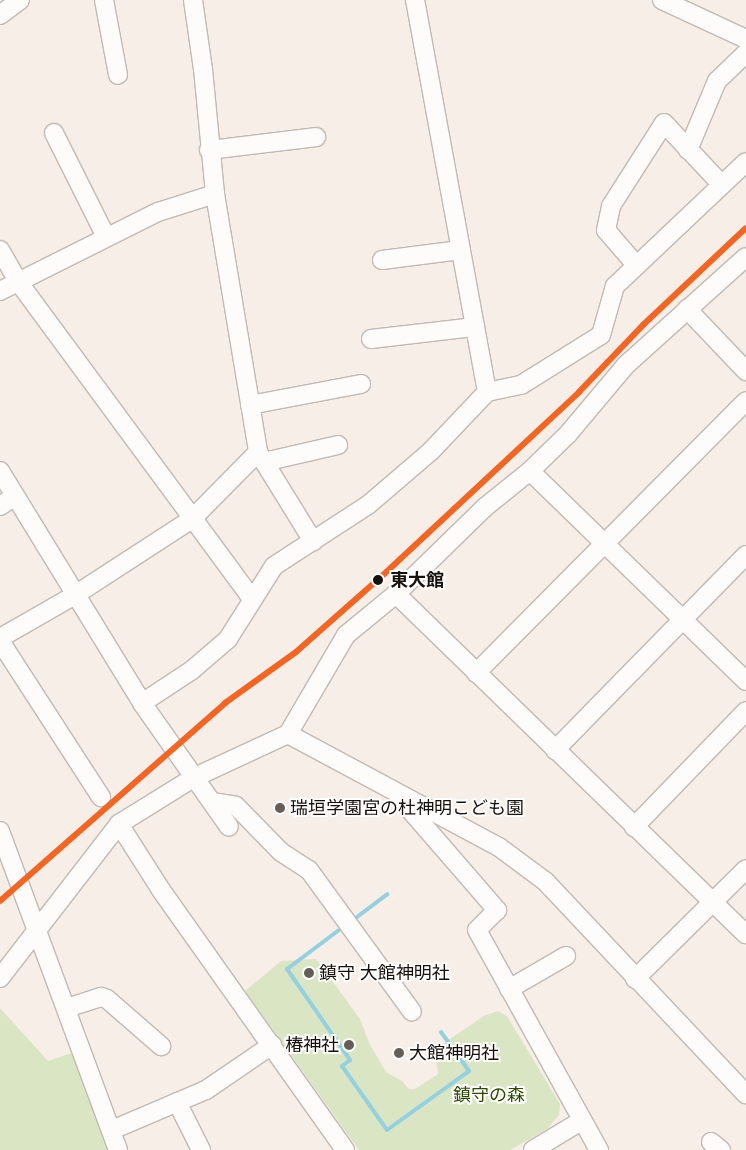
<!DOCTYPE html>
<html>
<head>
<meta charset="utf-8">
<style>
  body { margin:0 }
  #map { position:relative; width:746px; height:1150px; overflow:hidden; background:#f7eee7; font-family:"DM Sans","Noto Sans JP",sans-serif }
  div>[style] { position:absolute }
  .green>* { inset:0; background:#dae5c3 }
  .stream>* { height:4px; margin:-2px; padding:0 2px; transform-origin:2px; border-radius:2px; background:#94d1e0 }
  .roads { filter:drop-shadow(1px 0 #c1b9b3) drop-shadow(-1px 0 #c1b9b3) drop-shadow(0 1px #c1b9b3) drop-shadow(0 -1px #c1b9b3) }
  .minor>* { height:18px; margin:-9px; padding:0 9px; transform-origin:9px; border-radius:9px; background:#fefcfb }
  .rail-1>* { height:6px; margin:-3px; padding:0 3px; transform-origin:3px; border-radius:3px; background:#f26522 }
  .dots>* { width:14px; height:14px; translate:-50% -50%; box-sizing:border-box; border:2px solid #fefefe; border-radius:50% }
  span { translate:-50% -50%; white-space:nowrap; text-align:center; line-height:1.15; -webkit-text-stroke:4px #fefefe; paint-order:stroke }
  .stop-label { font-size:18px; color:#17100b; font-weight:700 }
  .left { translate:0 -50%; text-align:left }
  .poi-label { font-size:18px; color:#17100b }
  .right { translate:-100% -50%; text-align:right }
  .park-label { font-size:18px; color:#2e4800 }
</style>
</head>
<body>
<div id="map">
  <div class="green">
    <div style="clip-path:polygon(316px 959px,360px 1019px,369px 1043px,386px 1072px,402px 1081px,409px 1089px,415px 1089px,438px 1074px,435px 1049px,484px 1016px,498px 1011px,507px 1016px,560px 1104px,559px 1115px,547px 1129px,510px 1150px,359px 1150px,245px 991px,281px 961px)"></div>
    <div style="clip-path:polygon(0 1008px,48px 1061px,72px 1053px,108px 1150px,0 1150px)"></div>
  </div>
  <div class="stream">
    <div style="left:357px;top:917px;width:38px;rotate:-37deg"></div>
    <div style="left:339px;top:930px;width:65px;rotate:143.1deg"></div>
    <div style="left:287px;top:969px;width:111px;rotate:55.3deg"></div>
    <div style="left:350px;top:1060px;width:10px;rotate:143deg"></div>
    <div style="left:342px;top:1066px;width:78px;rotate:54.9deg"></div>
    <div style="left:387px;top:1130px;width:101px;rotate:-35.7deg"></div>
    <div style="left:469px;top:1071px;width:48px;rotate:-125.7deg"></div>
  </div>
  <div class="roads">
    <div class="minor">
      <div style="left:104px;top:0;width:76px;rotate:79.4deg"></div>
      <div style="left:193px;top:0;width:70px;rotate:81.8deg"></div>
      <div style="left:203px;top:69px;width:126px;rotate:84.5deg"></div>
      <div style="left:215px;top:194px;width:262px;rotate:80.5deg"></div>
      <div style="left:258px;top:452px;width:105px;rotate:58.3deg"></div>
      <div style="left:662px;top:0;width:93px;rotate:24.9deg"></div>
      <div style="left:0;top:15px;width:25px;rotate:-37deg"></div>
      <div style="left:54px;top:133px;width:116px;rotate:63.4deg"></div>
      <div style="left:209px;top:150px;width:108px;rotate:-6.9deg"></div>
      <div style="left:688px;top:150px;width:75px;rotate:-67.2deg"></div>
      <div style="left:717px;top:81px;width:40px;rotate:-44deg"></div>
      <div style="left:0;top:250px;width:34px;rotate:60deg"></div>
      <div style="left:17px;top:280px;width:396px;rotate:53.6deg"></div>
      <div style="left:382px;top:260px;width:79px;rotate:-7.3deg"></div>
      <div style="left:636px;top:265px;width:46px;rotate:-130.6deg"></div>
      <div style="left:606px;top:230px;width:25px;rotate:-78deg"></div>
      <div style="left:611px;top:206px;width:98px;rotate:-57.4deg"></div>
      <div style="left:664px;top:123px;width:83px;rotate:46.9deg"></div>
      <div style="left:0;top:291px;width:177px;rotate:-26.6deg"></div>
      <div style="left:158px;top:212px;width:60px;rotate:-17.5deg"></div>
      <div style="left:687px;top:309px;width:86px;rotate:46.4deg"></div>
      <div style="left:371px;top:339px;width:105px;rotate:-6.6deg"></div>
      <div style="left:487px;top:392px;width:35px;rotate:-12deg"></div>
      <div style="left:521px;top:385px;width:94px;rotate:-32deg"></div>
      <div style="left:601px;top:335px;width:51px;rotate:-74.1deg"></div>
      <div style="left:615px;top:286px;width:180px;rotate:-43.4deg"></div>
      <div style="left:250px;top:405px;width:113px;rotate:-10.7deg"></div>
      <div style="left:264px;top:462px;width:76px;rotate:-12.9deg"></div>
      <div style="left:0;top:471px;width:272px;rotate:58.5deg"></div>
      <div style="left:142px;top:703px;width:151px;rotate:54.9deg"></div>
      <div style="left:530px;top:471px;width:301px;rotate:44.2deg"></div>
      <div style="left:0;top:506px;width:18px;rotate:-34deg"></div>
      <div style="left:396px;top:594px;width:488px;rotate:44.2deg"></div>
      <div style="left:0;top:638px;width:86px;rotate:-29.8deg"></div>
      <div style="left:75px;top:595px;width:140px;rotate:-33deg"></div>
      <div style="left:192px;top:519px;width:94px;rotate:-45.4deg"></div>
      <div style="left:0;top:641px;width:186px;rotate:57.1deg"></div>
      <div style="left:476px;top:673px;width:383px;rotate:-45.2deg"></div>
      <div style="left:142px;top:703px;width:60px;rotate:-33.4deg"></div>
      <div style="left:192px;top:670px;width:48px;rotate:-40.7deg"></div>
      <div style="left:228px;top:639px;width:86px;rotate:-57.8deg"></div>
      <div style="left:274px;top:566px;width:112px;rotate:-33deg"></div>
      <div style="left:368px;top:505px;width:83px;rotate:-40.6deg"></div>
      <div style="left:431px;top:451px;width:81px;rotate:-46.5deg"></div>
      <div style="left:487px;top:392px;width:399px;rotate:-100.4deg"></div>
      <div style="left:288px;top:734px;width:239px;rotate:28.2deg"></div>
      <div style="left:499px;top:847px;width:57px;rotate:36.5deg"></div>
      <div style="left:545px;top:881px;width:293px;rotate:46.7deg"></div>
      <div style="left:555px;top:750px;width:273px;rotate:-45.6deg"></div>
      <div style="left:399px;top:797px;width:150px;rotate:49.1deg"></div>
      <div style="left:497px;top:910px;width:28px;rotate:135deg"></div>
      <div style="left:477px;top:930px;width:252px;rotate:61deg"></div>
      <div style="left:212px;top:802px;width:24px;rotate:9deg"></div>
      <div style="left:236px;top:806px;width:64px;rotate:45.6deg"></div>
      <div style="left:281px;top:852px;width:33px;rotate:33deg"></div>
      <div style="left:309px;top:870px;width:175px;rotate:54deg"></div>
      <div style="left:119px;top:824px;width:78px;rotate:57.5deg"></div>
      <div style="left:161px;top:890px;width:319px;rotate:54.7deg"></div>
      <div style="left:634px;top:827px;width:161px;rotate:-46deg"></div>
      <div style="left:0;top:831px;width:340px;rotate:69.7deg"></div>
      <div style="left:0;top:978px;width:195px;rotate:-52.3deg"></div>
      <div style="left:119px;top:824px;width:87px;rotate:-31.9deg"></div>
      <div style="left:193px;top:778px;width:105px;rotate:-24.9deg"></div>
      <div style="left:288px;top:734px;width:115px;rotate:-59.6deg"></div>
      <div style="left:346px;top:635px;width:65px;rotate:-39.4deg"></div>
      <div style="left:396px;top:594px;width:123px;rotate:-44.3deg"></div>
      <div style="left:484px;top:508px;width:59px;rotate:-38.8deg"></div>
      <div style="left:530px;top:471px;width:53px;rotate:-44.2deg"></div>
      <div style="left:568px;top:434px;width:90px;rotate:-50deg"></div>
      <div style="left:626px;top:365px;width:161px;rotate:-42deg"></div>
      <div style="left:635px;top:979px;width:156px;rotate:-44.7deg"></div>
      <div style="left:509px;top:989px;width:66px;rotate:-30.1deg"></div>
      <div style="left:67px;top:1008px;width:36px;rotate:-18deg"></div>
      <div style="left:101px;top:997px;width:6px;rotate:18deg"></div>
      <div style="left:107px;top:999px;width:72px;rotate:41deg"></div>
      <div style="left:177px;top:1102px;width:54px;rotate:63.4deg"></div>
      <div style="left:112px;top:1130px;width:102px;rotate:-23.1deg"></div>
      <div style="left:206px;top:1090px;width:80px;rotate:-34.3deg"></div>
      <div style="left:711px;top:1142px;width:13px;rotate:39deg"></div>
      <div style="left:533px;top:1150px;width:56px;rotate:-31.1deg"></div>
    </div>
  </div>
  <div class="rail-1">
    <div style="left:0;top:901px;width:300px;rotate:-41.3deg"></div>
    <div style="left:225px;top:703px;width:87px;rotate:-35.7deg"></div>
    <div style="left:296px;top:652px;width:115px;rotate:-41.5deg"></div>
    <div style="left:382px;top:576px;width:270px;rotate:-43deg"></div>
    <div style="left:579px;top:392px;width:93px;rotate:-46.3deg"></div>
    <div style="left:643px;top:325px;width:141px;rotate:-43.3deg"></div>
  </div>
  <div class="dots">
    <div style="left:378px;top:580px;background:#17100b"></div>
    <div style="left:280px;top:808px;background:#655e58"></div>
    <div style="left:309px;top:973px;background:#655e58"></div>
    <div style="left:349px;top:1045px;background:#655e58"></div>
    <div style="left:399px;top:1053px;background:#655e58"></div>
  </div>
  <div class="stop-label">
    <span class="left" style="left:390px;top:580px">東大館</span>
  </div>
  <div class="poi-label">
    <span class="left" style="left:290px;top:808px">瑞垣学園宮の杜神明こども園</span>
    <span class="left" style="left:319px;top:973px">鎮守 大館神明社</span>
    <span class="right" style="left:339px;top:1045px">椿神社</span>
    <span class="left" style="left:409px;top:1053px">大館神明社</span>
  </div>
  <div class="park-label">
    <span style="left:489px;top:1095px">鎮守の森</span>
  </div>
</div>
</body>
</html>
